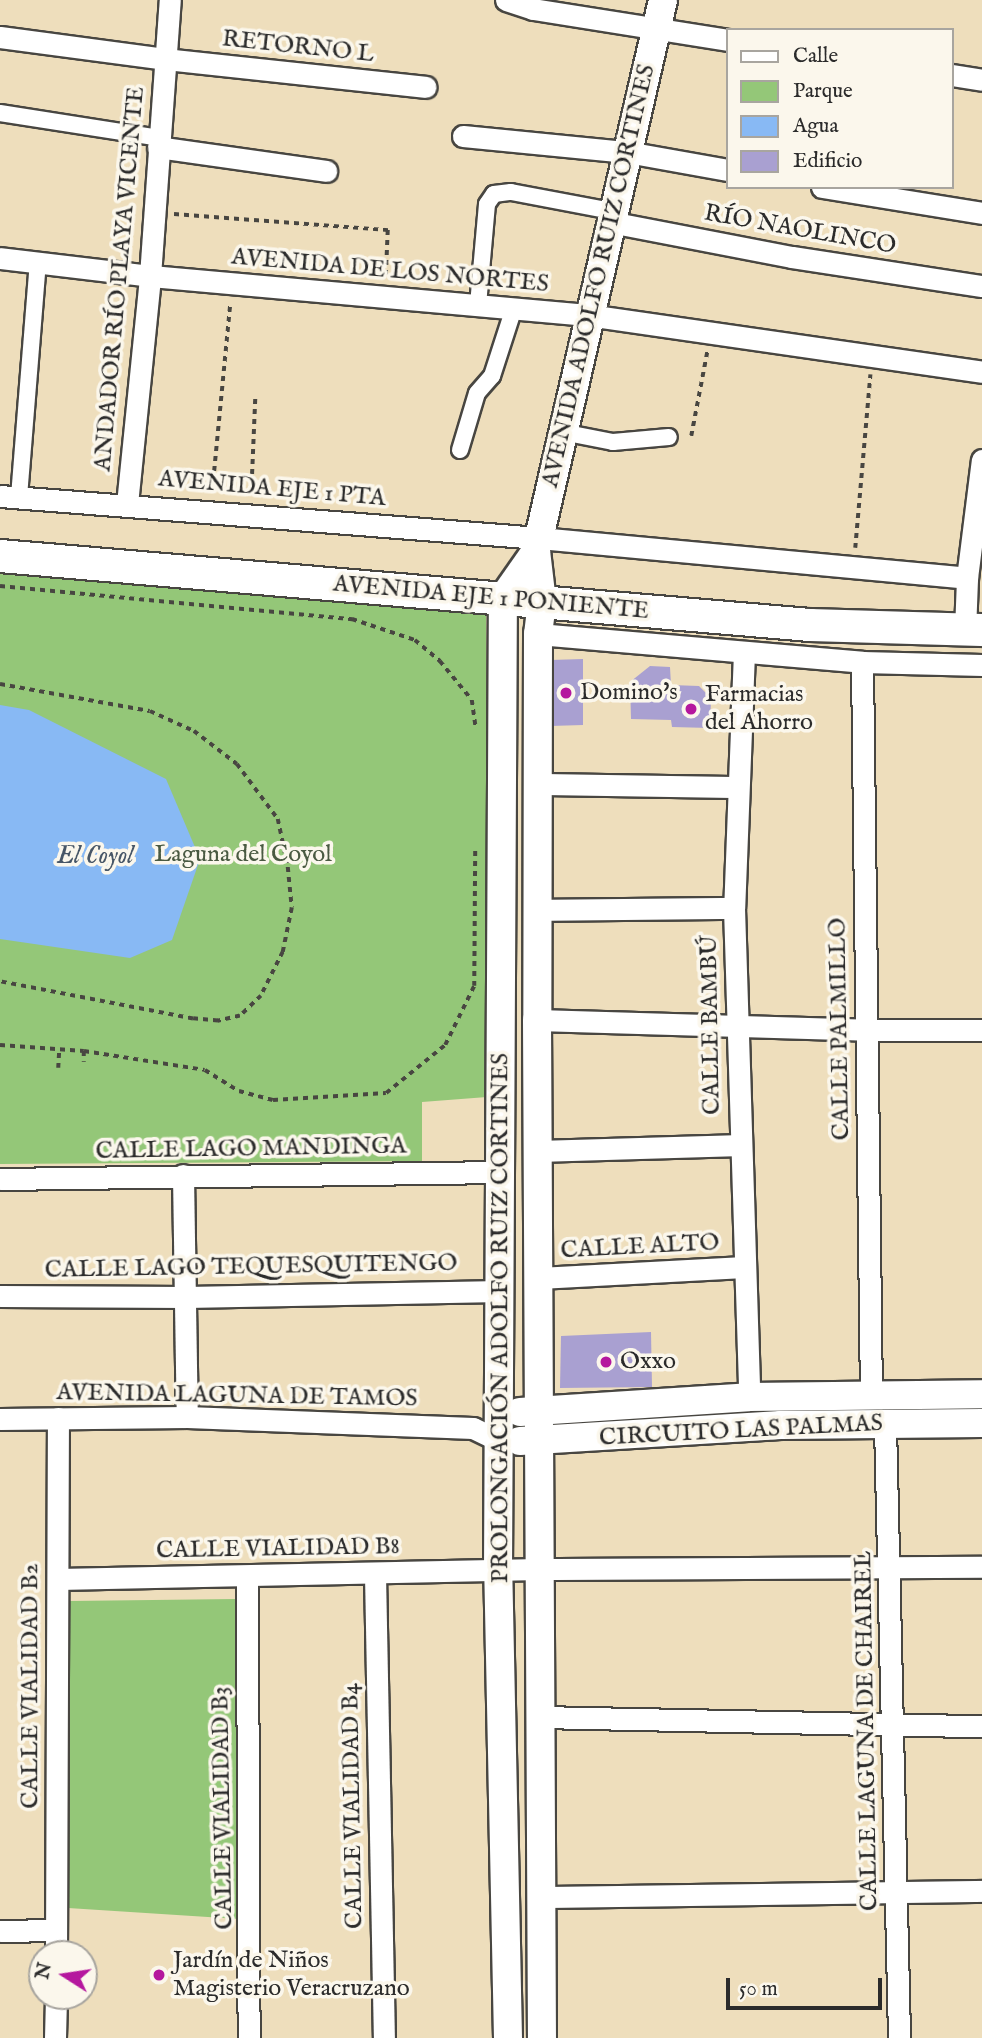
<!DOCTYPE html>
<html>
<head>
<meta charset="utf-8">
<style>
  body { margin:0 }
  #map { position:relative; width:982px; height:2038px; overflow:hidden; background:#eedebc; font-family:"IM FELL English",serif }
  div>[style] { position:absolute }
  .green>* { inset:0; background:#94c778 }
  .water>* { inset:0; background:#88b9f4 }
  .building>* { inset:0; background:#a9a0d1 }
  .path>* { height:3.5px; margin-top:-1.75px; transform-origin:0; background:repeating-linear-gradient(90deg,#484641 0 5px,transparent 0 10px) }
  .roads { filter:drop-shadow(2px 0 #484641) drop-shadow(-2px 0 #484641) drop-shadow(0 2px #484641) drop-shadow(0 -2px #484641) }
  .pedestrian>* { height:16px; margin:-8px; padding:0 8px; transform-origin:8px; border-radius:8px; background:#fff }
  .minor>* { height:21px; margin:-10.5px; padding:0 10.5px; transform-origin:10.5px; border-radius:10.5px; background:#fff }
  .tertiary>* { height:28px; margin:-14px; padding:0 14px; transform-origin:14px; border-radius:14px; background:#fff }
  .secondary>* { height:32px; margin:-16px; padding:0 16px; transform-origin:16px; border-radius:16px; background:#fff }
  .dots>* { width:19px; height:19px; translate:-50% -50%; box-sizing:border-box; border:4px solid #fbf7ec; border-radius:50% }
  span { translate:-50% -50%; white-space:nowrap; text-align:center; line-height:1.15; -webkit-text-stroke:7px #fbf7ec; paint-order:stroke }
  .street-label { font-size:24px; color:#2b2b2b }
  .poi-label { font-size:24px; color:#2b2b2b }
  .left { translate:0 -50%; text-align:left }
  .park-label { font-size:24px; color:#4a5a42 }
  .water-label { font-size:26px; color:#475667; font-style:italic }
  .legend { position:absolute; left:726px; top:28px; width:228px; height:161px; box-sizing:border-box; background:#fbf7ec; border:2px solid #a8a59f; margin:0; padding:9px 12px; list-style:none; font-size:21px; color:#2b2b2b }
  .legend li { display:flex; align-items:center; gap:14px; height:35px }
  .legend b { width:35px; border:2px solid #a8a59f }
  .north { position:absolute; left:28px; top:1940px; width:70px; height:70px; box-sizing:border-box; background:#fbf7ec; border:2px solid #a8a59f; border-radius:50%; rotate:282deg; font-size:19px; font-weight:700; line-height:28px; text-align:center; color:#2b2b2b }
  .north::after { content:''; display:block; margin:auto; width:24px; height:32px; background:#b5179e; clip-path:polygon(50% 0,100% 100%,50% 72%,0 100%) }
  .scale { position:absolute; left:726px; top:1978px; width:156px; height:32px; box-sizing:border-box; border:4px solid #2b2b2b; border-top:0; padding-left:9px; font-size:21px; line-height:24px; white-space:nowrap; color:#2b2b2b; -webkit-text-stroke:5px #fbf7ec; paint-order:stroke }
</style>
</head>
<body>
<div id="map">
  <div class="green">
    <div style="clip-path:polygon(0 574px,486px 614px,487px 1097px,422px 1102px,422px 1161px,0 1164px)"></div>
    <div style="clip-path:polygon(235px 1599px,239px 1919px,68px 1908px,70px 1601px)"></div>
  </div>
  <div class="water">
    <div style="clip-path:polygon(0 705px,29px 710px,166px 779px,200px 859px,172px 940px,130px 958px,0 939px)"></div>
  </div>
  <div class="building">
    <div style="clip-path:polygon(583px 659px,583px 725px,550px 726px,550px 660px)"></div>
    <div style="clip-path:polygon(650px 666px,670px 667px,671px 685px,699px 686px,711px 698px,710px 728px,672px 727px,671px 720px,631px 719px,630px 682px)"></div>
    <div style="clip-path:polygon(651px 1332px,652px 1387px,560px 1388px,561px 1336px)"></div>
  </div>
  <div class="path">
    <div style="left:174px;top:214px;width:215px;rotate:4.3deg"></div>
    <div style="left:388px;top:230px;width:47px;rotate:92.4deg"></div>
    <div style="left:691px;top:436px;width:86px;rotate:-79.2deg"></div>
    <div style="left:212px;top:491px;width:188px;rotate:-84.5deg"></div>
    <div style="left:251px;top:494px;width:95px;rotate:-87.6deg"></div>
    <div style="left:855px;top:548px;width:174px;rotate:-85deg"></div>
    <div style="left:0;top:586px;width:354px;rotate:5.4deg"></div>
    <div style="left:352px;top:619px;width:66px;rotate:18.4deg"></div>
    <div style="left:415px;top:640px;width:33px;rotate:40deg"></div>
    <div style="left:440px;top:661px;width:50px;rotate:50.6deg"></div>
    <div style="left:472px;top:700px;width:27px;rotate:82deg"></div>
    <div style="left:0;top:684px;width:152px;rotate:10.2deg"></div>
    <div style="left:150px;top:711px;width:48px;rotate:24.4deg"></div>
    <div style="left:194px;top:731px;width:54px;rotate:37.5deg"></div>
    <div style="left:237px;top:764px;width:69px;rotate:53.3deg"></div>
    <div style="left:278px;top:819px;width:49px;rotate:78.2deg"></div>
    <div style="left:288px;top:867px;width:41px;rotate:84.4deg"></div>
    <div style="left:292px;top:908px;width:45px;rotate:101.6deg"></div>
    <div style="left:283px;top:952px;width:49px;rotate:116.6deg"></div>
    <div style="left:261px;top:996px;width:29px;rotate:136deg"></div>
    <div style="left:240px;top:1016px;width:23px;rotate:167deg"></div>
    <div style="left:218px;top:1021px;width:25px;rotate:-175deg"></div>
    <div style="left:193px;top:1019px;width:197px;rotate:-169.1deg"></div>
    <div style="left:0;top:1045px;width:84px;rotate:4.1deg"></div>
    <div style="left:84px;top:1051px;width:11px;rotate:90deg"></div>
    <div style="left:84px;top:1051px;width:122px;rotate:8.9deg"></div>
    <div style="left:205px;top:1070px;width:40px;rotate:32deg"></div>
    <div style="left:239px;top:1091px;width:35px;rotate:15deg"></div>
    <div style="left:273px;top:1100px;width:113px;rotate:-3.5deg"></div>
    <div style="left:386px;top:1093px;width:76px;rotate:-39.1deg"></div>
    <div style="left:445px;top:1045px;width:66px;rotate:-63.8deg"></div>
    <div style="left:474px;top:986px;width:136px;rotate:-89.6deg"></div>
    <div style="left:58px;top:1068px;width:17px;rotate:-87deg"></div>
  </div>
  <div class="roads">
    <div class="pedestrian">
      <div style="left:0;top:113px;width:161px;rotate:8.9deg"></div>
      <div style="left:478px;top:305px;width:101px;rotate:-84.9deg"></div>
      <div style="left:487px;top:204px;width:12px;rotate:-55deg"></div>
      <div style="left:494px;top:194px;width:17px;rotate:-7deg"></div>
      <div style="left:511px;top:192px;width:103px;rotate:10.7deg"></div>
      <div style="left:562px;top:432px;width:52px;rotate:11.1deg"></div>
      <div style="left:613px;top:442px;width:56px;rotate:-5.1deg"></div>
      <div style="left:460px;top:450px;width:59px;rotate:-73.4deg"></div>
      <div style="left:477px;top:393px;width:23px;rotate:-49deg"></div>
      <div style="left:492px;top:376px;width:71px;rotate:-72.1deg"></div>
      <div style="left:19px;top:497px;width:235px;rotate:-85.4deg"></div>
    </div>
    <div class="minor">
      <div style="left:506px;top:0;width:28px;rotate:18deg"></div>
      <div style="left:533px;top:9px;width:197px;rotate:9deg"></div>
      <div style="left:0;top:37px;width:166px;rotate:7.6deg"></div>
      <div style="left:165px;top:59px;width:262px;rotate:6.1deg"></div>
      <div style="left:952px;top:75px;width:30px;rotate:9deg"></div>
      <div style="left:463px;top:136px;width:165px;rotate:5.6deg"></div>
      <div style="left:627px;top:152px;width:103px;rotate:10.1deg"></div>
      <div style="left:158px;top:147px;width:170px;rotate:8.1deg"></div>
      <div style="left:822px;top:187px;width:162px;rotate:9.2deg"></div>
      <div style="left:610px;top:222px;width:185px;rotate:10.9deg"></div>
      <div style="left:792px;top:257px;width:192px;rotate:8.7deg"></div>
      <div style="left:0;top:258px;width:151px;rotate:6.8deg"></div>
      <div style="left:150px;top:276px;width:440px;rotate:5.1deg"></div>
      <div style="left:588px;top:315px;width:398px;rotate:8.2deg"></div>
      <div style="left:0;top:496px;width:541px;rotate:4.46deg"></div>
      <div style="left:539px;top:538px;width:430px;rotate:5.3deg"></div>
      <div style="left:127px;top:504px;width:229px;rotate:-84.2deg"></div>
      <div style="left:150px;top:276px;width:277px;rotate:-85.9deg"></div>
      <div style="left:965px;top:631px;width:53px;rotate:-87.8deg"></div>
      <div style="left:967px;top:578px;width:119px;rotate:-82.8deg"></div>
      <div style="left:538px;top:634px;width:325px;rotate:4.9deg"></div>
      <div style="left:862px;top:662px;width:120px;rotate:1.4deg"></div>
      <div style="left:744px;top:652px;width:256px;rotate:92.2deg"></div>
      <div style="left:734px;top:908px;width:489px;rotate:88.2deg"></div>
      <div style="left:862px;top:662px;width:732px;rotate:89.3deg"></div>
      <div style="left:538px;top:784px;width:200px;rotate:0.9deg"></div>
      <div style="left:537px;top:910px;width:197px;rotate:-0.6deg"></div>
      <div style="left:537px;top:1020px;width:330px;rotate:1.7deg"></div>
      <div style="left:867px;top:1030px;width:115px"></div>
      <div style="left:539px;top:1151px;width:201px;rotate:-1.7deg"></div>
      <div style="left:183px;top:1175px;width:242px;rotate:89.1deg"></div>
      <div style="left:0;top:1179px;width:503px;rotate:-0.8deg"></div>
      <div style="left:540px;top:1278px;width:203px;rotate:-3.1deg"></div>
      <div style="left:0;top:1296px;width:186px;rotate:0.3deg"></div>
      <div style="left:186px;top:1297px;width:316px;rotate:-1.1deg"></div>
      <div style="left:0;top:1419px;width:187px;rotate:-0.6deg"></div>
      <div style="left:187px;top:1417px;width:286px;rotate:2.2deg"></div>
      <div style="left:473px;top:1428px;width:30px;rotate:26deg"></div>
      <div style="left:885px;top:1424px;width:614px;rotate:88.69deg"></div>
      <div style="left:375px;top:1574px;width:464px;rotate:88.9deg"></div>
      <div style="left:247px;top:1577px;width:461px;rotate:89.8deg"></div>
      <div style="left:58px;top:1579px;width:482px;rotate:-1.2deg"></div>
      <div style="left:540px;top:1569px;width:442px;rotate:-0.3deg"></div>
      <div style="left:539px;top:1717px;width:443px;rotate:1.2deg"></div>
      <div style="left:540px;top:1897px;width:442px;rotate:-0.8deg"></div>
      <div style="left:0;top:1931px;width:56px;rotate:-1deg"></div>
      <div style="left:56px;top:1954px;width:536px;rotate:-89.79deg"></div>
      <div style="left:55px;top:2038px;width:42px;rotate:-88.6deg"></div>
    </div>
    <div class="tertiary">
      <div style="left:536px;top:551px;width:51px;rotate:83.3deg"></div>
      <div style="left:542px;top:602px;width:32px;rotate:97deg"></div>
      <div style="left:538px;top:634px;width:386px;rotate:90.1deg"></div>
      <div style="left:537px;top:1020px;width:1018px;rotate:89.72deg"></div>
      <div style="left:520px;top:1412px;width:229px;rotate:-3.7deg"></div>
      <div style="left:749px;top:1397px;width:233px;rotate:-0.7deg"></div>
      <div style="left:520px;top:1441px;width:261px;rotate:-3.5deg"></div>
      <div style="left:781px;top:1425px;width:201px;rotate:-0.6deg"></div>
      <div style="left:508px;top:2038px;width:468px;rotate:-91.2deg"></div>
      <div style="left:498px;top:1570px;width:972px;rotate:-89.71deg"></div>
      <div style="left:503px;top:598px;width:57px;rotate:-54.9deg"></div>
      <div style="left:536px;top:551px;width:565px;rotate:-77.02deg"></div>
    </div>
    <div class="secondary">
      <div style="left:0;top:556px;width:812px;rotate:4.87deg"></div>
      <div style="left:809px;top:625px;width:173px;rotate:1.7deg"></div>
    </div>
  </div>
  <div class="dots">
    <div style="left:566px;top:693px;background:#b5179e"></div>
    <div style="left:691px;top:709px;background:#b5179e"></div>
    <div style="left:606px;top:1362px;background:#b5179e"></div>
    <div style="left:159px;top:1975px;background:#b5179e"></div>
  </div>
  <div class="street-label">
    <span style="left:298px;top:47px;rotate:6deg">RETORNO L</span>
    <span style="left:800px;top:230px;rotate:10deg">RÍO NAOLINCO</span>
    <span style="left:390px;top:271px;rotate:5deg">AVENIDA DE LOS NORTES</span>
    <span style="left:599px;top:276px;rotate:-77deg">AVENIDA ADOLFO RUIZ CORTINES</span>
    <span style="left:120px;top:279px;rotate:-85deg">ANDADOR RÍO PLAYA VICENTE</span>
    <span style="left:272px;top:489px;rotate:5deg">AVENIDA EJE 1 PTA</span>
    <span style="left:491px;top:598px;rotate:5deg">AVENIDA EJE 1 PONIENTE</span>
    <span style="left:711px;top:1025px;rotate:-91deg">CALLE BAMBÚ</span>
    <span style="left:840px;top:1029px;rotate:-91deg">CALLE PALMILLO</span>
    <span style="left:251px;top:1149px;rotate:-1deg">CALLE LAGO MANDINGA</span>
    <span style="left:640px;top:1247px;rotate:-3deg">CALLE ALTO</span>
    <span style="left:251px;top:1267px;rotate:-1deg">CALLE LAGO TEQUESQUITENGO</span>
    <span style="left:501px;top:1318px;rotate:-90deg">PROLONGACIÓN ADOLFO RUIZ CORTINES</span>
    <span style="left:237px;top:1396px;rotate:1deg">AVENIDA LAGUNA DE TAMOS</span>
    <span style="left:741px;top:1431px;rotate:-3deg">CIRCUITO LAS PALMAS</span>
    <span style="left:278px;top:1549px;rotate:-1deg">CALLE VIALIDAD B8</span>
    <span style="left:31px;top:1686px;rotate:-90deg">CALLE VIALIDAD B2</span>
    <span style="left:867px;top:1731px;rotate:-91deg">CALLE LAGUNA DE CHAIREL</span>
    <span style="left:353px;top:1806px;rotate:-91deg">CALLE VIALIDAD B4</span>
    <span style="left:223px;top:1808px;rotate:-91deg">CALLE VIALIDAD B3</span>
  </div>
  <div class="poi-label">
    <span class="left" style="left:580px;top:693px">Domino's</span>
    <span class="left" style="left:705px;top:709px">Farmacias<br>del Ahorro</span>
    <span class="left" style="left:620px;top:1362px">Oxxo</span>
    <span class="left" style="left:173px;top:1975px">Jardín de Niños<br>Magisterio Veracruzano</span>
  </div>
  <div class="park-label">
    <span style="left:243px;top:855px">Laguna del Coyol</span>
  </div>
  <div class="water-label">
    <span style="left:95px;top:856px">El Coyol</span>
  </div>
  <ul class="legend">
  <li><b style="height:9px;background:#fff"></b>Calle</li>
  <li><b style="height:19px;background:#94c778"></b>Parque</li>
  <li><b style="height:19px;background:#88b9f4"></b>Agua</li>
  <li><b style="height:19px;background:#a9a0d1"></b>Edificio</li>
  </ul>
  <div class="north">N</div>
  <div class="scale">50 m</div>
</div>
</body>
</html>
